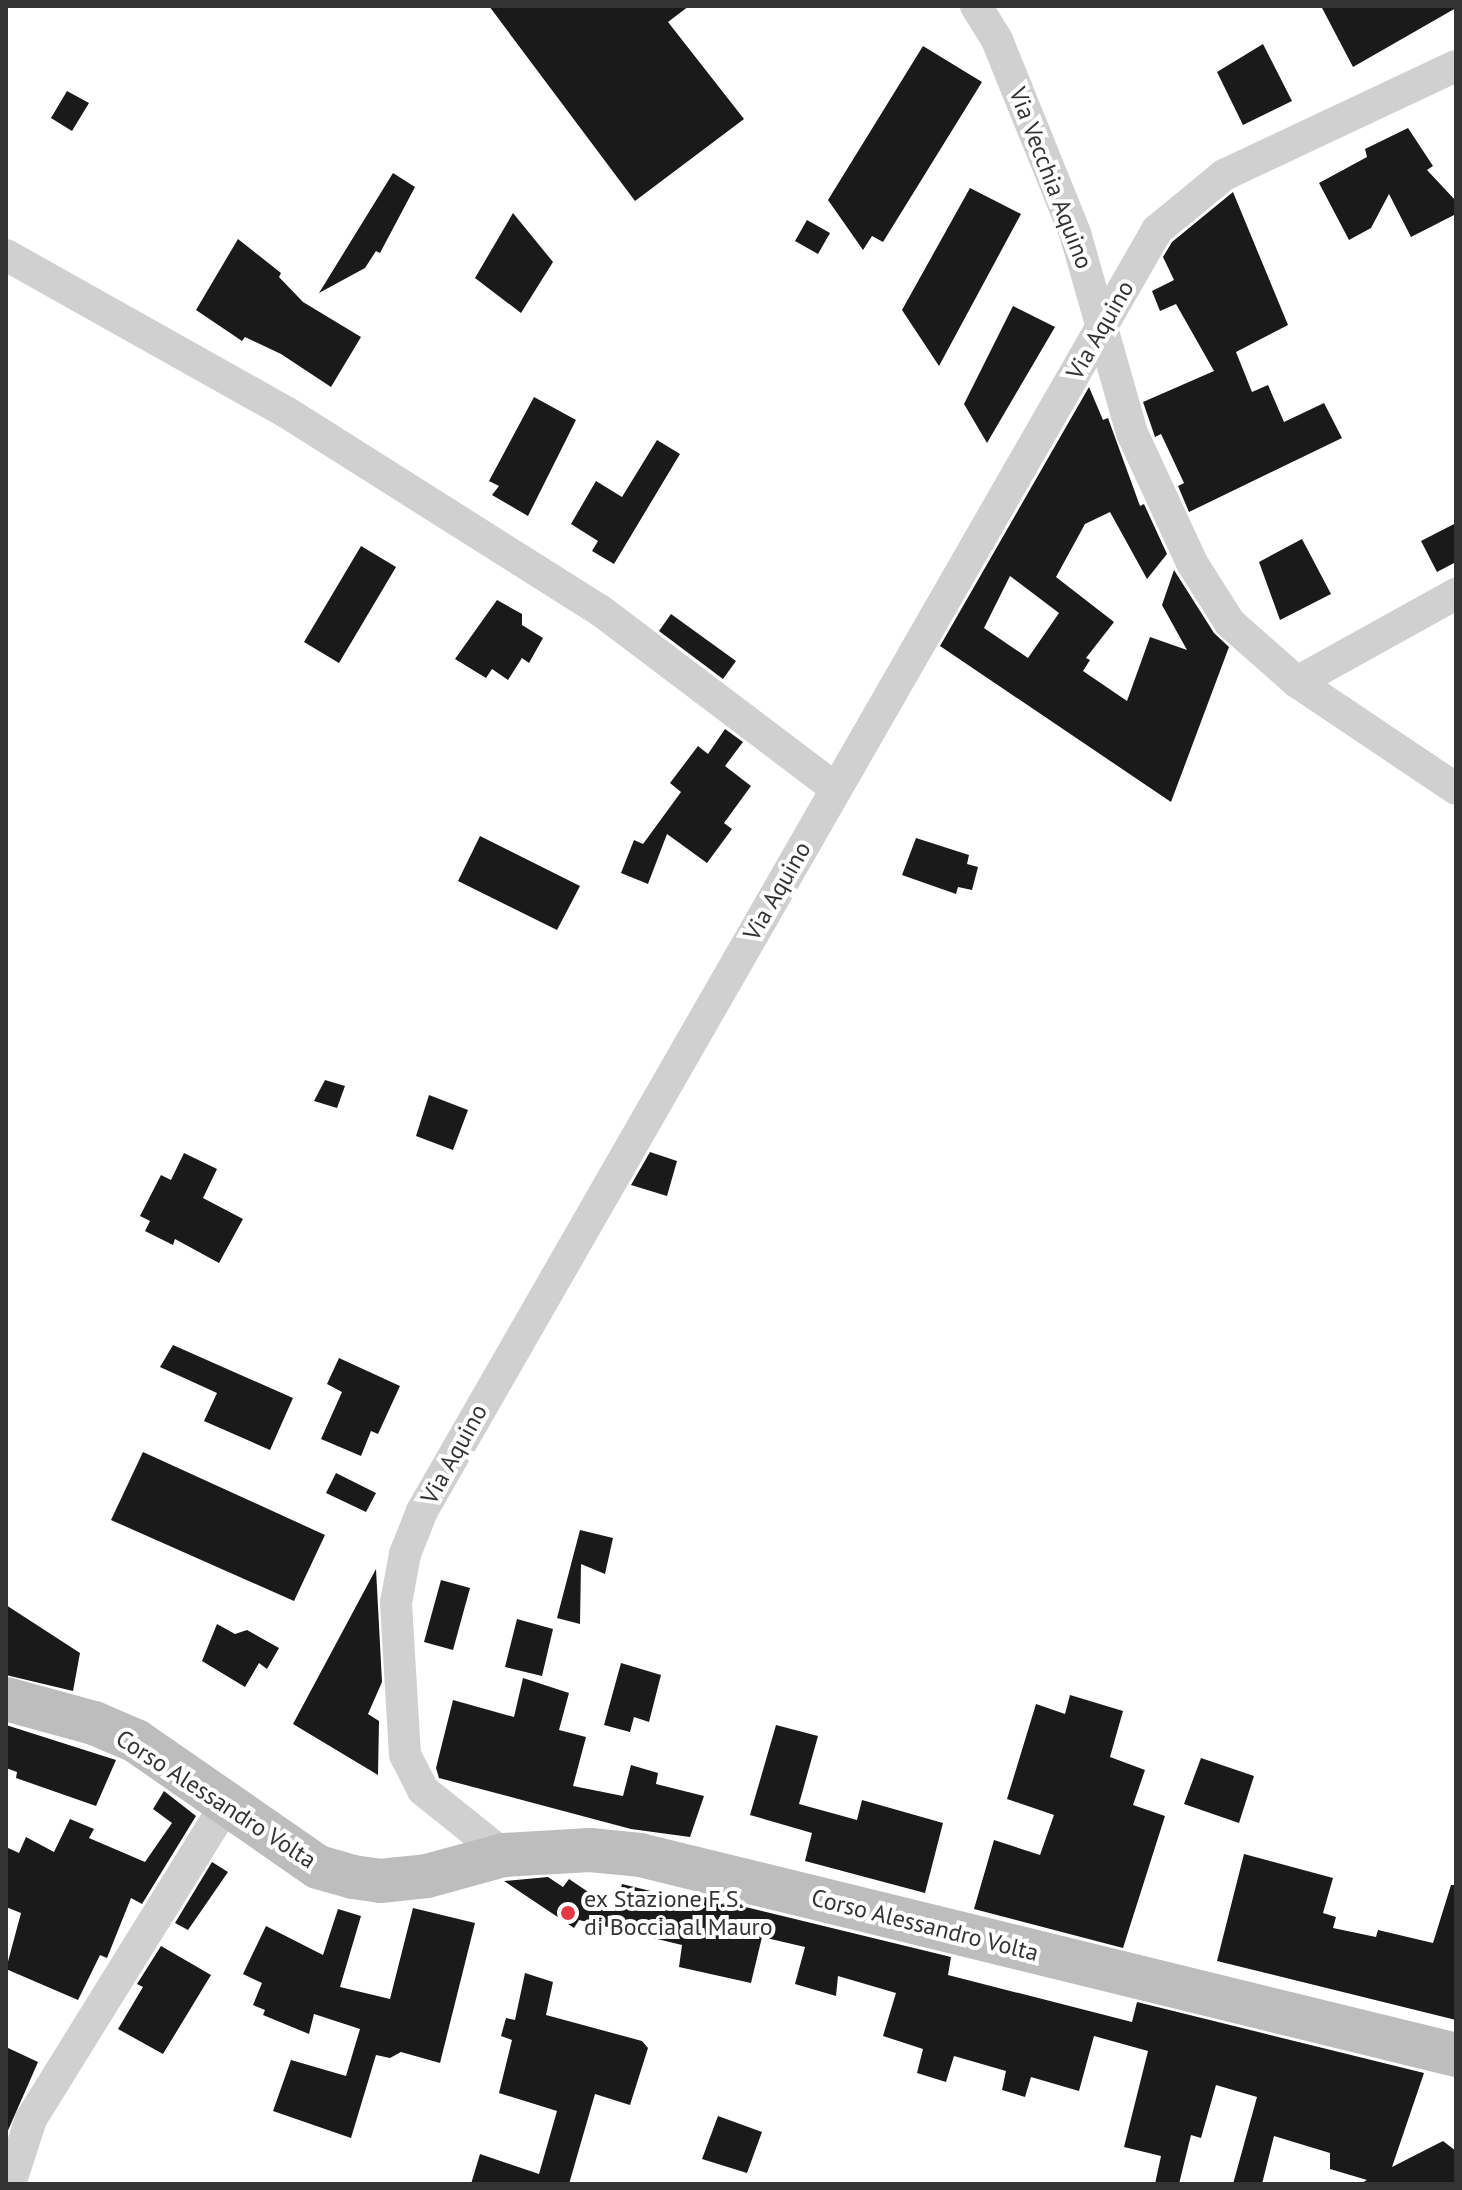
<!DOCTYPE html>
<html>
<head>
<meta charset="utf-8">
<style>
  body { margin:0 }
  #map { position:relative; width:1462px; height:2190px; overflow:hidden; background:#fff; font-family:"PT Sans",sans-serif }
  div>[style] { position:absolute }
  .building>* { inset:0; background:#1a1a1a }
  .minor>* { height:32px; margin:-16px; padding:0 16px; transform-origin:16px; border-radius:16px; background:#d0d0d0 }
  .secondary>* { height:44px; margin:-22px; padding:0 22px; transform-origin:22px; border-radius:22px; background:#bdbdbd }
  .dots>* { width:22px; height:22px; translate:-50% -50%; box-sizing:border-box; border:4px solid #fff; border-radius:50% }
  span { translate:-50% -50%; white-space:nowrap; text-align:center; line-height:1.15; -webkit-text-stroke:8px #fff; paint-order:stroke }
  .street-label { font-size:24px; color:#333 }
  .poi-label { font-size:24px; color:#333 }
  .left { translate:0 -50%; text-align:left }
  .frame { position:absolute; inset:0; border:8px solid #333; pointer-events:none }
</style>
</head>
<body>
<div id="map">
  <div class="building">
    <div style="clip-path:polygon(489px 6px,689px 6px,668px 22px,744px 119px,635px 201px)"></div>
    <div style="clip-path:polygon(1321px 6px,1456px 6px,1456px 8px,1353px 67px)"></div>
    <div style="clip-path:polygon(1263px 44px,1292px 101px,1243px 125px,1217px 72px)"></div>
    <div style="clip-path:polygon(923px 46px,982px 82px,883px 242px,872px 236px,863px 250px,828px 200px)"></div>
    <div style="clip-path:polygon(67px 91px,89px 103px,72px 131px,51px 118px)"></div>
    <div style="clip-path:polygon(1408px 128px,1433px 166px,1427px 170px,1456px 201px,1456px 214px,1411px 237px,1389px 194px,1371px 228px,1349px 240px,1319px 183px,1367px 157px,1365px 149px)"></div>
    <div style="clip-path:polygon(393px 173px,415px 187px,380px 253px,376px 251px,365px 268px,319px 293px)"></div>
    <div style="clip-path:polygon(970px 188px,1021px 214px,939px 366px,902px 310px)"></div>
    <div style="clip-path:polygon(1233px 192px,1288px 325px,1236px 352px,1252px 392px,1268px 385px,1284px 422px,1324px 403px,1342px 438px,1189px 512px,1178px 486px,1184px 483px,1161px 434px,1155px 437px,1143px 402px,1214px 371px,1176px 304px,1160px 311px,1152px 291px,1174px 280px,1163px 257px,1172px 242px)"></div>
    <div style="clip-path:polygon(513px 213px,553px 262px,521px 313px,475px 278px)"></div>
    <div style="clip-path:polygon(807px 220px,830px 233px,818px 254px,795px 241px)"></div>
    <div style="clip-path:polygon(238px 239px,281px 273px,279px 277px,303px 302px,361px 337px,331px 387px,281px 354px,245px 337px,242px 341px,196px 310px)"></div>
    <div style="clip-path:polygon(1013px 306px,1055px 327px,987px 443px,964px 404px)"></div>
    <div style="clip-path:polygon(evenodd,1089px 387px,1103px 420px,1108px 418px,1140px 506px,1144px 504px,1167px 554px,1147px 579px,1110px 512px,1085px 524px,1056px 577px,1114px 622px,1086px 658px,1090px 660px,1083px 671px,1127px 701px,1150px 637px,1187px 650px,1162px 605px,1174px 570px,1214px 633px,1229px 647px,1171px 802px,940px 646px,1089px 387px,1010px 576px,1059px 613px,1028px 658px,984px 628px,1010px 576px)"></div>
    <div style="clip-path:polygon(534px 397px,576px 420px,528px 516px,492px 495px,499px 486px,489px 481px)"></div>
    <div style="clip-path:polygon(657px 440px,680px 454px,614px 564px,592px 551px,598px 541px,571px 524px,596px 481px,622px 497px)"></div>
    <div style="clip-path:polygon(1456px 523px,1456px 562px,1437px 572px,1421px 541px)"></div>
    <div style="clip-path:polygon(1302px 539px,1331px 594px,1280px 620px,1259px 562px)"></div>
    <div style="clip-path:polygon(361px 546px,396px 567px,339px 663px,304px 642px)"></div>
    <div style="clip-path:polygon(497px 600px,522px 614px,522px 625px,543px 638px,529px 663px,522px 658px,508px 680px,492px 669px,486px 678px,455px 659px)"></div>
    <div style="clip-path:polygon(671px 614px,736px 661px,723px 679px,659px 631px)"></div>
    <div style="clip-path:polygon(725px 729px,743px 742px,725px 766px,751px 786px,724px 823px,732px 829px,707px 863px,667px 834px,648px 884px,621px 873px,634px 840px,643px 844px,681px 792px,670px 783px,698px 746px,708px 754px)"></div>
    <div style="clip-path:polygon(480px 836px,580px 886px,557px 930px,458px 881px)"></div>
    <div style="clip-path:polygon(916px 838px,969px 855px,967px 864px,978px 867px,972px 890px,958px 887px,956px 894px,902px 875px)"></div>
    <div style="clip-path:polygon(325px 1080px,345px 1086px,337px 1108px,314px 1101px)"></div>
    <div style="clip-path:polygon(429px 1095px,468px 1110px,453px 1150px,416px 1136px)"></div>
    <div style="clip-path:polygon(650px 1152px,677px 1161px,667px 1196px,631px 1185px)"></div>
    <div style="clip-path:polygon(184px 1153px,217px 1169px,203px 1198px,243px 1219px,219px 1263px,175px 1239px,173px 1245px,145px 1231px,150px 1221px,140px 1216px,161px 1175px,171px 1180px)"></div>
    <div style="clip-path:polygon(173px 1345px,293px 1398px,270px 1450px,204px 1421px,217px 1393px,160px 1367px)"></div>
    <div style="clip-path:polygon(339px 1358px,400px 1386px,378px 1434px,371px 1431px,361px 1456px,321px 1439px,342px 1392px,327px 1384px)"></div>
    <div style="clip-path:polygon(143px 1452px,325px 1535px,294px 1601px,111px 1520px)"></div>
    <div style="clip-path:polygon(336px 1473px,376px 1493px,366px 1512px,326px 1493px)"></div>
    <div style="clip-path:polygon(580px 1530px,613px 1538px,605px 1574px,581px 1564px,580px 1624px,557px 1618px)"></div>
    <div style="clip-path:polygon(376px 1569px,382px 1682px,368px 1714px,379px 1721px,378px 1775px,293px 1724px)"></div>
    <div style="clip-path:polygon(441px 1580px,470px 1588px,453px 1650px,424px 1642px)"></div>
    <div style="clip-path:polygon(6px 1605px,80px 1653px,73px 1691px,6px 1675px)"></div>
    <div style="clip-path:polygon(517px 1619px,553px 1629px,542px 1676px,505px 1667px)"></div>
    <div style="clip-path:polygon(217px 1624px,235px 1634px,247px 1630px,279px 1648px,267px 1669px,259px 1663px,245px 1687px,202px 1661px)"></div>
    <div style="clip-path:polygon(621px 1663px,661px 1675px,649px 1722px,634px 1717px,630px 1732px,604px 1725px)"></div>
    <div style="clip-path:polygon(523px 1678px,569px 1693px,559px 1730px,586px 1737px,573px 1786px,623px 1796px,631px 1765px,658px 1773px,656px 1784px,704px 1796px,690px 1837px,631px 1829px,439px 1778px,436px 1768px,453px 1700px,514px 1717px)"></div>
    <div style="clip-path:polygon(1070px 1695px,1123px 1711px,1110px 1757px,1145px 1770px,1133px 1805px,1165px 1816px,1123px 1948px,974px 1909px,994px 1840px,1040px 1855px,1054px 1815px,1007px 1799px,1036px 1704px,1065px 1714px)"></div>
    <div style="clip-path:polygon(6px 1725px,116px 1760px,96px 1806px,16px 1778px,17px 1772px,6px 1768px)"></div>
    <div style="clip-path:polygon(776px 1725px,818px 1736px,799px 1804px,857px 1820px,862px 1800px,943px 1823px,925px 1893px,805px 1861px,812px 1833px,750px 1815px)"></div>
    <div style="clip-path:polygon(1201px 1758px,1254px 1776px,1239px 1823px,1184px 1804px)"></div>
    <div style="clip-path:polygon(164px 1791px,196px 1816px,142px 1904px,131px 1898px,107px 1958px,100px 1955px,78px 2000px,6px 1969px,21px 1913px,6px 1907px,6px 1847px,19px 1853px,26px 1837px,54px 1852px,70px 1819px,94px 1829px,89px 1838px,145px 1862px,172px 1823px,153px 1809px)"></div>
    <div style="clip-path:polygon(1244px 1854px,1333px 1878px,1323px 1913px,1336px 1917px,1333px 1928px,1376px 1937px,1378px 1930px,1433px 1943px,1451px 1885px,1456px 1885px,1456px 2020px,1217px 1961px)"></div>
    <div style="clip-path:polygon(212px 1862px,228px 1872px,188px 1930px,175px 1923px)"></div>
    <div style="clip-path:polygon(548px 1877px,563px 1887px,569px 1879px,615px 1910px,622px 1884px,695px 1902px,696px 1895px,951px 1957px,948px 1975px,1132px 2022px,1137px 2002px,1424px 2073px,1392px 2167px,1443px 2141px,1456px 2151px,1456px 2184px,1360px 2184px,1367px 2180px,1330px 2169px,1330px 2153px,1274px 2136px,1262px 2184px,1233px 2184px,1257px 2097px,1216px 2085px,1201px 2138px,1191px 2135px,1179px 2184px,1155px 2184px,1161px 2156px,1124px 2147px,1148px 2051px,1094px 2036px,1079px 2091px,1031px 2077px,1025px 2097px,1002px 2090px,1006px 2071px,954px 2056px,946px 2082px,917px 2073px,923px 2049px,883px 2036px,896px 1993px,838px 1976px,836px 1996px,795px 1984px,805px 1947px,762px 1937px,751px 1983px,679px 1967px,682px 1945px,579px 1920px,574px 1928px,504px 1881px)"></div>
    <div style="clip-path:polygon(413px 1908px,475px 1923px,440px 2063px,401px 2052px,390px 2058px,376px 2055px,351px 2138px,273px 2111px,291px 2060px,346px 2076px,360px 2029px,314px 2014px,309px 2034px,263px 2015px,265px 2010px,253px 2005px,262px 1983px,243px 1974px,266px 1926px,323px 1955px,338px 1909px,361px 1916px,340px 1987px,390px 1999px)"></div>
    <div style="clip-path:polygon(161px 1946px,211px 1975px,163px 2054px,118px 2029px,143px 1987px,137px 1984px)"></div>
    <div style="clip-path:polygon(525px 1973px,553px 1982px,546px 2015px,642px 2041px,648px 2048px,630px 2105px,595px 2094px,569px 2184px,471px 2184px,480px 2154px,539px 2174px,557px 2111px,499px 2093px,512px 2040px,501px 2036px,506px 2018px,515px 2020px)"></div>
    <div style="clip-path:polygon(6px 2047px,38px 2062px,6px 2135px)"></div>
    <div style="clip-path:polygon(718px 2116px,762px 2132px,747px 2173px,702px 2159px)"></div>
  </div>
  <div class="minor">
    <div style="left:976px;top:6px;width:40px;rotate:58deg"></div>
    <div style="left:997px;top:40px;width:208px;rotate:68deg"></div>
    <div style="left:1075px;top:233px;width:208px;rotate:74.1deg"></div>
    <div style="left:1132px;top:433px;width:143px;rotate:65.2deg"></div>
    <div style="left:1192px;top:563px;width:71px;rotate:57.7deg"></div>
    <div style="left:1230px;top:623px;width:89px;rotate:41.4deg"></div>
    <div style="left:1297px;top:682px;width:192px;rotate:33.9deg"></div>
    <div style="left:6px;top:255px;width:321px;rotate:29.3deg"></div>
    <div style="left:286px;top:412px;width:373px;rotate:32.3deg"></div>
    <div style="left:601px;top:611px;width:295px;rotate:37.1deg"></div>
    <div style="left:1297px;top:682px;width:182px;rotate:-29deg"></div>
    <div style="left:504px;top:1855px;width:104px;rotate:-141.3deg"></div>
    <div style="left:423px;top:1790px;width:39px;rotate:-117deg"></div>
    <div style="left:405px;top:1755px;width:152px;rotate:-93.4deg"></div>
    <div style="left:396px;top:1603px;width:50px;rotate:-79.6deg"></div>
    <div style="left:405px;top:1554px;width:46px;rotate:-68.4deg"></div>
    <div style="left:422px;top:1511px;width:1477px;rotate:-60.15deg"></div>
    <div style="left:1157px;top:230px;width:87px;rotate:-39.4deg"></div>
    <div style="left:1224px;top:175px;width:256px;rotate:-25.2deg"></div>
    <div style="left:10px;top:2184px;width:68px;rotate:-72.1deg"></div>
    <div style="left:31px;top:2119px;width:370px;rotate:-58.2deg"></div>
  </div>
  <div class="secondary">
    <div style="left:6px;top:1699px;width:91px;rotate:15.3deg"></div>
    <div style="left:94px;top:1723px;width:46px;rotate:23.2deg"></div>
    <div style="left:136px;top:1741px;width:221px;rotate:34.7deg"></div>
    <div style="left:318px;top:1867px;width:36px;rotate:16deg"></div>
    <div style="left:353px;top:1877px;width:27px;rotate:8deg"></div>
    <div style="left:380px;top:1881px;width:47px;rotate:-6.1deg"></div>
    <div style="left:427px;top:1876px;width:80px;rotate:-15.3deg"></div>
    <div style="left:504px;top:1855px;width:86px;rotate:-3.3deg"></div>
    <div style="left:590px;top:1850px;width:50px;rotate:5.7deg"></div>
    <div style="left:640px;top:1855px;width:840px;rotate:13.77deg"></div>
  </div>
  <div class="dots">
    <div style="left:568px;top:1913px;background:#e63946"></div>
  </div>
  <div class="street-label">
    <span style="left:1051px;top:178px;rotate:69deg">Via Vecchia Aquino</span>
    <span style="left:1100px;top:330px;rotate:-60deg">Via Aquino</span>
    <span style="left:777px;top:891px;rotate:-60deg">Via Aquino</span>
    <span style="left:454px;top:1454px;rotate:-61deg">Via Aquino</span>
    <span style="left:216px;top:1799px;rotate:33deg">Corso Alessandro Volta</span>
    <span style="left:925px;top:1925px;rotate:14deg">Corso Alessandro Volta</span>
  </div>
  <div class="poi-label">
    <span class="left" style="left:584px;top:1913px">ex Stazione F.S.<br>di Boccia al Mauro</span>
  </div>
  <div class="frame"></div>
</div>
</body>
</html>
